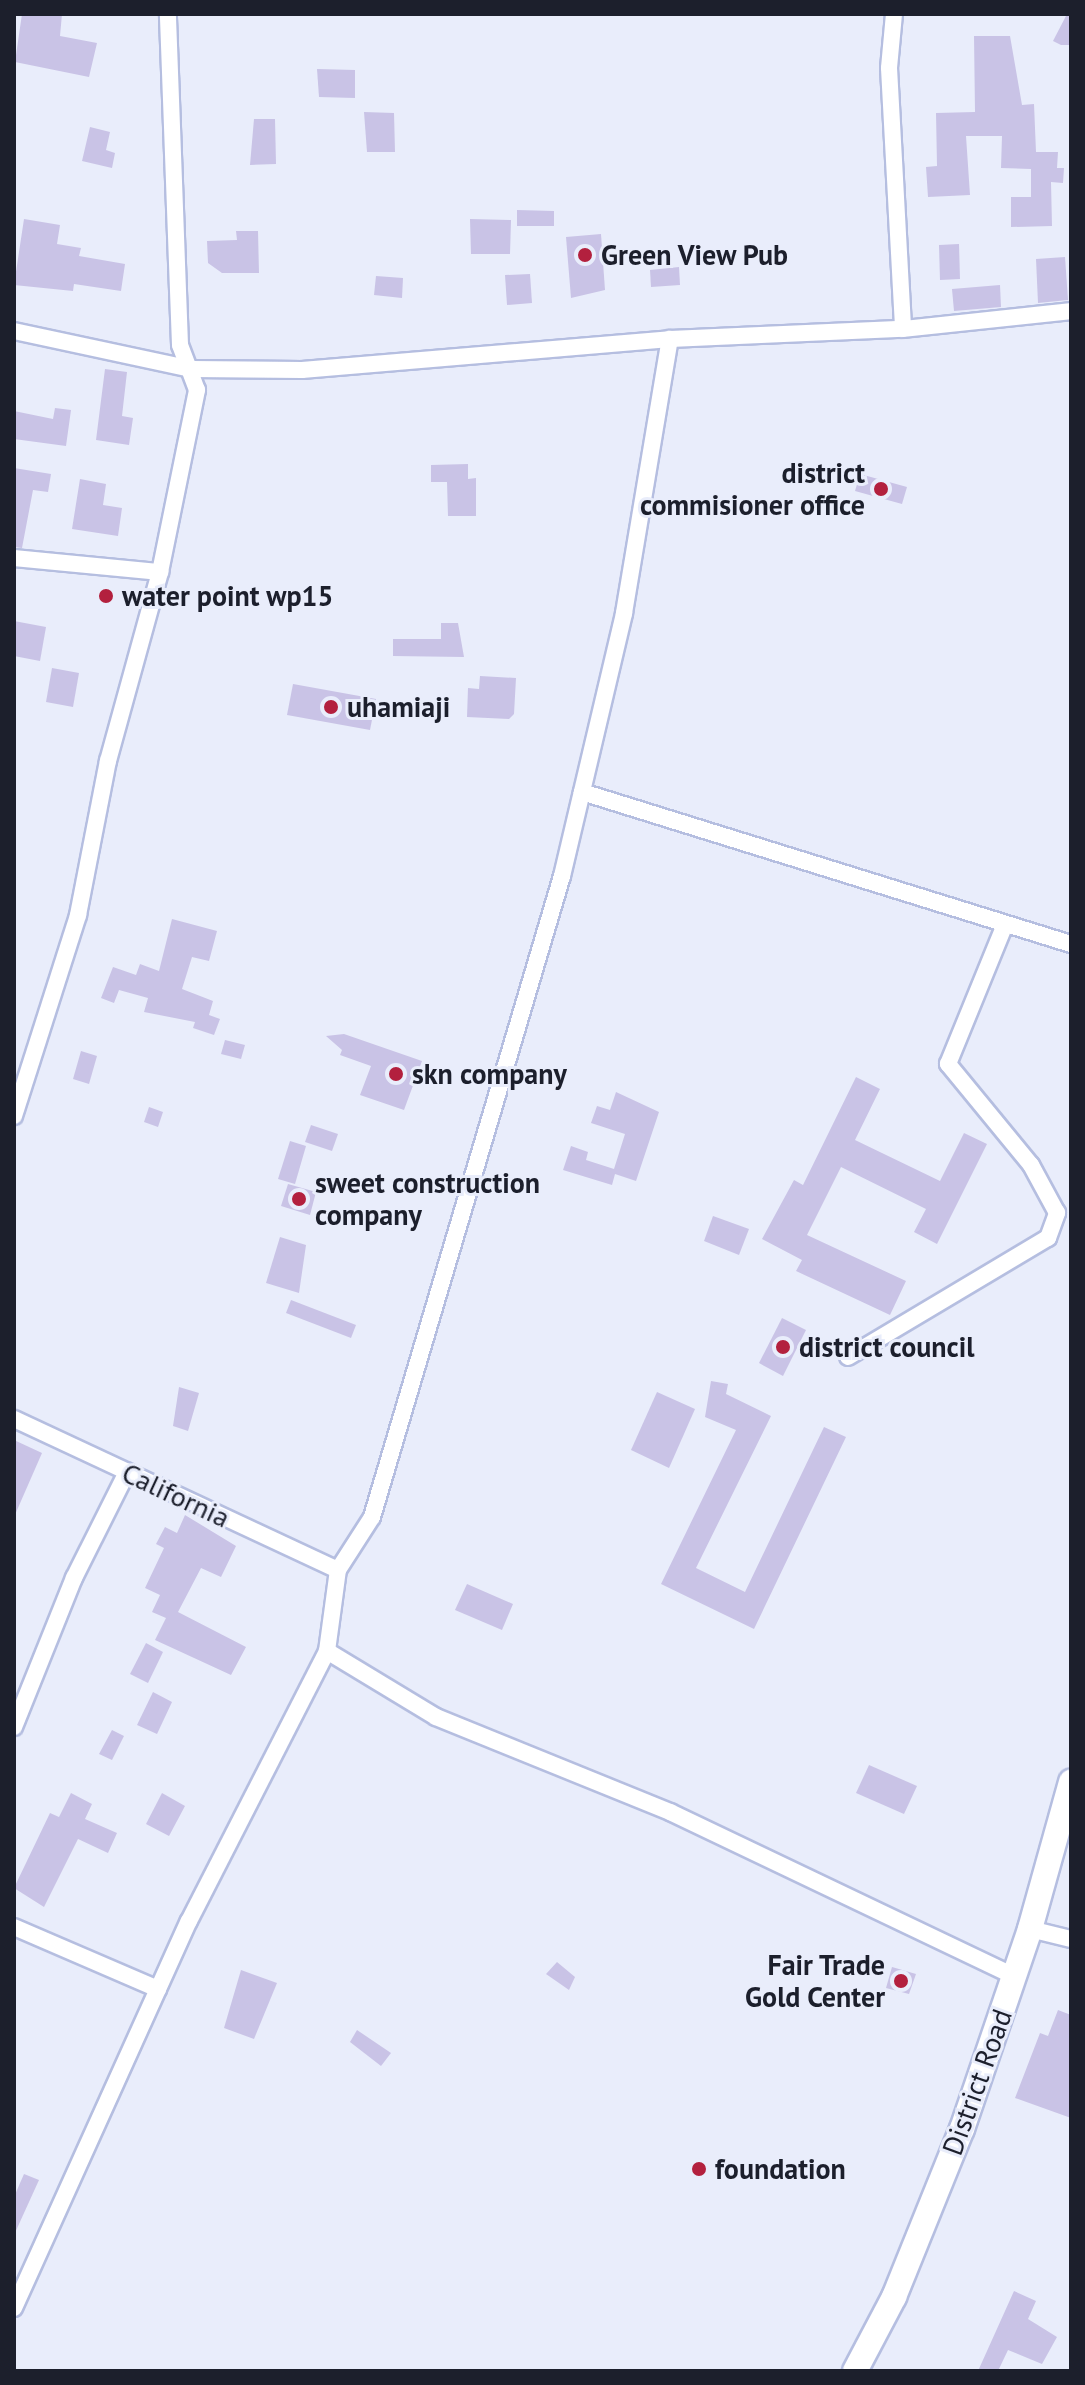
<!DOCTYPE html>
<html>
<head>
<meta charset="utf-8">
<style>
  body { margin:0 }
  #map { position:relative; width:1085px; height:2385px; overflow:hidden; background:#e9edfb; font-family:"PT Sans",sans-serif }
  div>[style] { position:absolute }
  .building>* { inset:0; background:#c9c3e6 }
  .roads { filter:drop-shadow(2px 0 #b5bee0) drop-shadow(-2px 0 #b5bee0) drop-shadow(0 2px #b5bee0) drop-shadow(0 -2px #b5bee0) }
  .street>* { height:16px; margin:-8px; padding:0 8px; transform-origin:8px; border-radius:8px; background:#fff }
  .secondary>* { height:24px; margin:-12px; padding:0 12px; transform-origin:12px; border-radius:12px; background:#fff }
  .dots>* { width:22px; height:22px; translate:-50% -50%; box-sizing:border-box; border:4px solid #e9edfb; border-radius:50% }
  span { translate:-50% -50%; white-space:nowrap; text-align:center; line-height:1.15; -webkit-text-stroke:6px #e9edfb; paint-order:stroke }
  .poi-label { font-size:28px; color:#1c1f2c; font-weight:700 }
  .left { translate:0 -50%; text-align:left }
  .right { translate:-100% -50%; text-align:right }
  .street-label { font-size:28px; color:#1c1f2c }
  .frame { position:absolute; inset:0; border:16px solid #1c1f2c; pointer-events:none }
</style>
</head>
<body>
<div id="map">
  <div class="building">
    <div style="clip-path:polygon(22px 14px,62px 14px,60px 36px,97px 43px,89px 77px,15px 62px)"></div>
    <div style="clip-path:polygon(1067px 14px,1071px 14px,1071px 45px,1061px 45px,1053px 41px)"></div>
    <div style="clip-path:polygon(974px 36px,1010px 36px,1022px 105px,1034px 104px,1036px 152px,1058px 152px,1057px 168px,1064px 168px,1063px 183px,1051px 182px,1052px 226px,1011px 227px,1011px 197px,1031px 197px,1031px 169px,1001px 168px,1002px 136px,966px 136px,970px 195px,928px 197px,926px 167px,937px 166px,936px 113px,975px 112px)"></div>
    <div style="clip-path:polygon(317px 69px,355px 70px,355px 98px,319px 97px)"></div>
    <div style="clip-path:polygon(364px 112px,394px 113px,395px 152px,367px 152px)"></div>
    <div style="clip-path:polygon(254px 119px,275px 119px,276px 164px,250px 165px)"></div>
    <div style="clip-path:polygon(90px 127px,110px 132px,106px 150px,115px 153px,112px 168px,82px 161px)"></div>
    <div style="clip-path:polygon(517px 210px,554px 211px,554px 226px,517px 226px)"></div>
    <div style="clip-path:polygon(24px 219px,60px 225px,57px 244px,81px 248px,79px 256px,125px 264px,121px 291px,74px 284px,73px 291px,14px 285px)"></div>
    <div style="clip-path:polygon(470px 219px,511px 220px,510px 254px,471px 254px)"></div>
    <div style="clip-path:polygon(236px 231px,258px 231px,259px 273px,222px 273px,208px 263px,207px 241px,237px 240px)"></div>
    <div style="clip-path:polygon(601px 234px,605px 290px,571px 298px,566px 237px)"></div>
    <div style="clip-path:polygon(959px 244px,960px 279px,940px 280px,939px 245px)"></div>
    <div style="clip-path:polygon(1065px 257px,1068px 300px,1038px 303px,1036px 259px)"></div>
    <div style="clip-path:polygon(679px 267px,680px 285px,651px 287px,650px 270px)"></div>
    <div style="clip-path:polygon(530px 274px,532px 303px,507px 305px,505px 275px)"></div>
    <div style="clip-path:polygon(376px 276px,403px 278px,402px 298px,374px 295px)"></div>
    <div style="clip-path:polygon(1000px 285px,1001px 307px,954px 311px,952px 289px)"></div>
    <div style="clip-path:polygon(105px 369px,127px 372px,122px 416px,133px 418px,129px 445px,96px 440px)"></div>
    <div style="clip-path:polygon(55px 408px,71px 410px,66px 446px,14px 439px,14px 411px,53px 419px)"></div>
    <div style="clip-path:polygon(468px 464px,468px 479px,476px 478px,476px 516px,448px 516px,447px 482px,431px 482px,431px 465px)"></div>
    <div style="clip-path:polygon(14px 468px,51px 474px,48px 492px,33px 490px,22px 548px,14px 547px)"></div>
    <div style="clip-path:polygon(860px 474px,907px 487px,902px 504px,855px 491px)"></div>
    <div style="clip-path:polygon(80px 479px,106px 484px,103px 505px,122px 508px,118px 536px,72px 529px)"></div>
    <div style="clip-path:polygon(14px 621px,46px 627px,40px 661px,14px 656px)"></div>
    <div style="clip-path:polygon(441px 623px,458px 623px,464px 657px,393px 656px,393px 639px,441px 639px)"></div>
    <div style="clip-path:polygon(52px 668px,79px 673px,73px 707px,46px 702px)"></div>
    <div style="clip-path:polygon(480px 676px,516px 678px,514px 714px,509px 719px,467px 717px,468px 688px,479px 689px)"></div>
    <div style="clip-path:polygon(293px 684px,376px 699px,370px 730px,287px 715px)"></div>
    <div style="clip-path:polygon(172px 919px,217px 931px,209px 961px,192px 957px,182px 989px,213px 1001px,209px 1015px,220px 1019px,214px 1035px,193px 1028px,195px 1022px,144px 1012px,148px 998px,119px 990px,114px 1003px,101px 998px,113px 967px,136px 975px,140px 964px,159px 971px)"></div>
    <div style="clip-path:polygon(344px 1034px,422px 1061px,404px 1110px,360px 1095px,371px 1066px,340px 1055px,342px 1050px,326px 1036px)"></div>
    <div style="clip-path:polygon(225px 1040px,245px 1045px,241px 1059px,221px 1054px)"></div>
    <div style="clip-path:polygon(81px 1051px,97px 1056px,89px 1084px,73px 1079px)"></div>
    <div style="clip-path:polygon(856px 1077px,880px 1089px,855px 1140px,940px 1181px,964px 1133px,987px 1144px,937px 1244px,914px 1232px,926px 1209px,841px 1167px,807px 1235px,906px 1281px,890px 1315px,796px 1271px,802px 1260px,762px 1239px,794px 1180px,803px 1185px)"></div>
    <div style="clip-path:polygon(616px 1092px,659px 1112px,636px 1181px,615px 1174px,612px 1185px,563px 1170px,571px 1146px,588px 1152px,586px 1160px,614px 1169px,625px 1134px,591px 1123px,597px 1106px,610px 1110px)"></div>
    <div style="clip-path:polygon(149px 1107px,163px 1112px,158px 1127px,144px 1122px)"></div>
    <div style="clip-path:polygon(311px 1125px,338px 1134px,332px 1151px,305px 1142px)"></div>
    <div style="clip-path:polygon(290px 1141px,306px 1146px,295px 1184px,278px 1179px)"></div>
    <div style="clip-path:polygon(288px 1184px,316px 1192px,310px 1215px,281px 1206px)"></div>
    <div style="clip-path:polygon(713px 1216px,749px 1229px,739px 1255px,704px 1241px)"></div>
    <div style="clip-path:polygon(280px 1237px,306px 1245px,299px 1293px,266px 1283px)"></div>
    <div style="clip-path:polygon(291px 1300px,356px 1325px,351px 1338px,286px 1313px)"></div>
    <div style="clip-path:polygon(782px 1318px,806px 1330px,783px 1376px,759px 1363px)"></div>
    <div style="clip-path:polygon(711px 1381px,728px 1384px,726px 1394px,771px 1416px,696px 1568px,745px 1592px,824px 1427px,846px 1437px,754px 1629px,661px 1584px,736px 1430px,705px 1417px)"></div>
    <div style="clip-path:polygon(179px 1387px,199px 1393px,188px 1431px,173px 1426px)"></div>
    <div style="clip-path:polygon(657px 1392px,695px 1409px,669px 1468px,631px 1450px)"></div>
    <div style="clip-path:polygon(14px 1440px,42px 1453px,14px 1517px)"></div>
    <div style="clip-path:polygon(185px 1515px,236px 1546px,221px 1577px,201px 1568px,178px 1612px,246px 1647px,231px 1675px,155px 1640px,166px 1618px,152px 1612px,160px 1595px,145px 1588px,164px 1548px,156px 1544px,165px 1527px,177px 1533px)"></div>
    <div style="clip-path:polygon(467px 1584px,513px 1604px,502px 1630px,455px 1610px)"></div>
    <div style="clip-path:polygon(146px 1643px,163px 1652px,148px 1683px,130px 1674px)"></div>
    <div style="clip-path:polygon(153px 1692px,172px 1702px,157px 1734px,137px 1725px)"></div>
    <div style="clip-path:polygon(112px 1730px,124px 1736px,112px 1760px,99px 1754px)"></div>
    <div style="clip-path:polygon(869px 1765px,917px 1786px,904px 1814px,856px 1793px)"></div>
    <div style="clip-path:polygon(71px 1793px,92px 1804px,85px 1819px,117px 1833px,108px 1853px,78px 1839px,44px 1907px,14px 1888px,50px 1813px,59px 1817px)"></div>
    <div style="clip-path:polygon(162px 1793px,185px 1806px,169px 1836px,146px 1824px)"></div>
    <div style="clip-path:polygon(557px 1962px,575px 1977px,569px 1990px,546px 1974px)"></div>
    <div style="clip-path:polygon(892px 1967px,916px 1974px,909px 1994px,886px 1988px)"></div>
    <div style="clip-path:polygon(241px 1970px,277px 1983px,254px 2039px,224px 2028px)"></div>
    <div style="clip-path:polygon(1058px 2010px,1071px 2015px,1071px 2118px,1015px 2098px,1040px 2033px,1048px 2036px)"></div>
    <div style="clip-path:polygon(357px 2030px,391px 2053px,381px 2066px,350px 2042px)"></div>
    <div style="clip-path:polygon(24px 2174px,39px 2180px,14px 2235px,14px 2197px)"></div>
    <div style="clip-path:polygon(1014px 2291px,1036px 2301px,1028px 2319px,1057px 2337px,1042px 2364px,1008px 2350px,998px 2371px,978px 2371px)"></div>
  </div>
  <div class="roads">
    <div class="street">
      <div style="left:894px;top:14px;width:54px;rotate:95.3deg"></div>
      <div style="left:889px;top:68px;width:261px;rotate:86.9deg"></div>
      <div style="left:14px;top:331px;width:182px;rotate:12.1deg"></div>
      <div style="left:192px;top:369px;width:110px;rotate:0.5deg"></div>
      <div style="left:302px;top:370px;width:369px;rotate:-4.8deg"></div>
      <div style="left:670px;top:339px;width:233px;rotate:-2.5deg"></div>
      <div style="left:903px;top:329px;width:169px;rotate:-6.1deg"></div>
      <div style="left:14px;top:558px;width:147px;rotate:5.5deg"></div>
      <div style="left:582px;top:792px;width:512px;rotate:17.27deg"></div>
      <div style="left:14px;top:1116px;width:211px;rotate:-72.3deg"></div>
      <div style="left:78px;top:915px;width:157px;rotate:-79deg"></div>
      <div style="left:108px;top:761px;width:196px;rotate:-74.6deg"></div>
      <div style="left:160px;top:572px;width:186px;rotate:-78.5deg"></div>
      <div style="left:197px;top:390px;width:48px;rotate:-110.7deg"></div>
      <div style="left:180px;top:345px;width:331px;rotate:-92.1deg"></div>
      <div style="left:848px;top:1357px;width:233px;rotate:-30.8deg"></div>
      <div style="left:1048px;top:1238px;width:27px;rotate:-70deg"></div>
      <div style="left:1057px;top:1213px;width:55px;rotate:-118.4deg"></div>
      <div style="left:1031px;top:1165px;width:131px;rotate:-129.4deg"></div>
      <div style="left:948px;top:1064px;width:151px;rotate:-67.8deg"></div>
      <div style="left:14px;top:1419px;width:357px;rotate:25deg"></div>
      <div style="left:327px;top:1651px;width:127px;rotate:31.2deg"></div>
      <div style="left:436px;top:1717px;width:253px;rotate:22.1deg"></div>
      <div style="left:670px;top:1812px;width:381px;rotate:25.5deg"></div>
      <div style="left:14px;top:1727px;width:161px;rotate:-68.1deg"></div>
      <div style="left:74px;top:1578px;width:119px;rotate:-63.4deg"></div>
      <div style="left:14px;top:1927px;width:157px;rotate:23.3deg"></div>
      <div style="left:1030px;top:1929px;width:42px;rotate:13.7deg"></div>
      <div style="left:14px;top:2308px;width:425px;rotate:-65.7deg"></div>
      <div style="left:189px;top:1921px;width:303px;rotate:-62.9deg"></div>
      <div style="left:327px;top:1651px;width:82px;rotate:-82.3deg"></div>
      <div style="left:338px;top:1570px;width:63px;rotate:-57.3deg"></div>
      <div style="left:372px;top:1517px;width:669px;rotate:-73.49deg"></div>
      <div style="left:562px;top:876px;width:270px;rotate:-76.7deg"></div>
      <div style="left:624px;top:613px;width:278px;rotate:-80.5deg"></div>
    </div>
    <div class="secondary">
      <div style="left:855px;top:2371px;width:84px;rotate:-62.2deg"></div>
      <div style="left:894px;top:2297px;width:181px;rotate:-68deg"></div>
      <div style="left:962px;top:2129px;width:211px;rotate:-71.2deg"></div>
      <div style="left:1030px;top:1929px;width:153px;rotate:-74.4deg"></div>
    </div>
  </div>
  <div class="dots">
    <div style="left:585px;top:255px;background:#b3203e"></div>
    <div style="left:881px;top:489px;background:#b3203e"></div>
    <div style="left:106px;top:596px;background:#b3203e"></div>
    <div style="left:331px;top:707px;background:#b3203e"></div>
    <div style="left:396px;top:1074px;background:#b3203e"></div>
    <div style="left:299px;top:1199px;background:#b3203e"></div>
    <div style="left:783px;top:1347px;background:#b3203e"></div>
    <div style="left:901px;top:1981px;background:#b3203e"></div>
    <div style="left:699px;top:2169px;background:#b3203e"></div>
  </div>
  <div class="poi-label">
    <span class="left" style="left:601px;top:255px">Green View Pub</span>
    <span class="right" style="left:865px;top:489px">district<br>commisioner office</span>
    <span class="left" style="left:122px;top:596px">water point wp15</span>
    <span class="left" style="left:347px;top:707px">uhamiaji</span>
    <span class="left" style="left:412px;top:1074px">skn company</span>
    <span class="left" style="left:315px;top:1199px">sweet construction<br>company</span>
    <span class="left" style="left:799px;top:1347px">district council</span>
    <span class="right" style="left:885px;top:1981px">Fair Trade<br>Gold Center</span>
    <span class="left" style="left:715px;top:2169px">foundation</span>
  </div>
  <div class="street-label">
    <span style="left:176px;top:1495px;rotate:25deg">California</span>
    <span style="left:977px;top:2082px;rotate:-70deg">District Road</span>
  </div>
  <div class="frame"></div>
</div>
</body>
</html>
